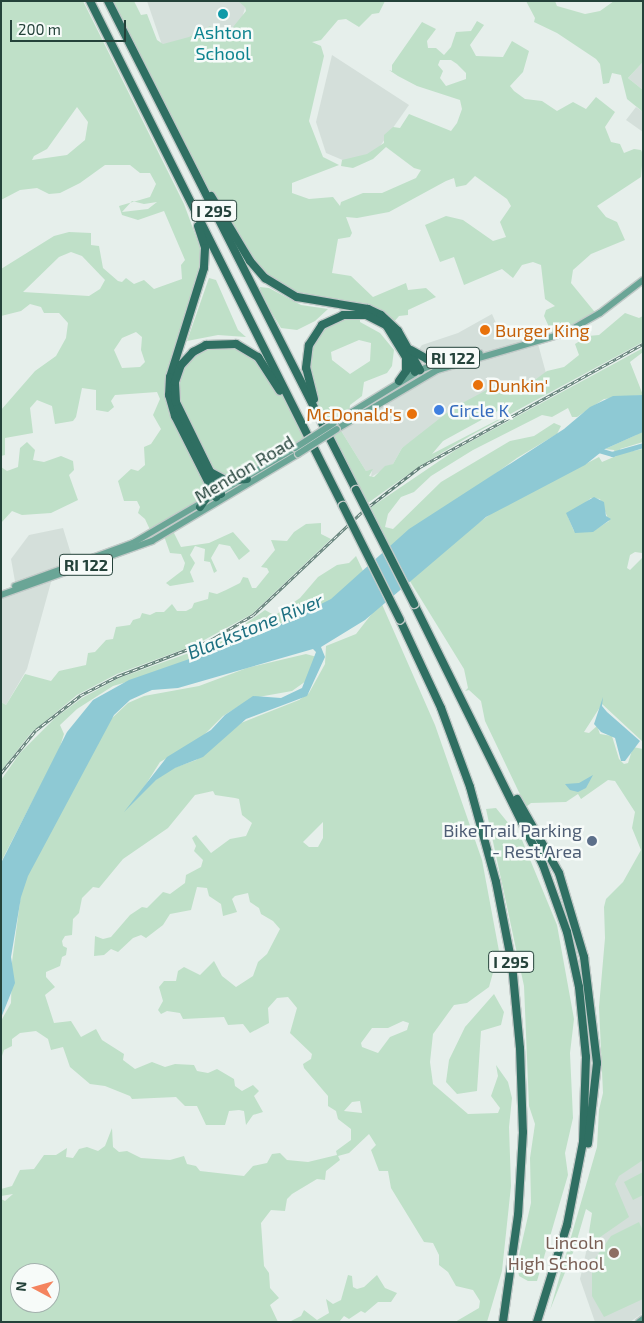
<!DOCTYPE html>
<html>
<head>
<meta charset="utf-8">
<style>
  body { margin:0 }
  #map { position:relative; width:644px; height:1323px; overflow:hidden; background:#e6efeb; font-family:"Exo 2",sans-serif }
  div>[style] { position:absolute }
  .built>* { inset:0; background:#d4dfda }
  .green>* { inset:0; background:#bfe0c8 }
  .water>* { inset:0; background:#8ec9d4 }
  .canal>* { height:4.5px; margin:-2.25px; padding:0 2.25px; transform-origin:2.25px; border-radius:2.25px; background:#8ec9d4 }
  .roads { filter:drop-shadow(1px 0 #c2cac8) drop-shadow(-1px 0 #c2cac8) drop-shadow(0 1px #c2cac8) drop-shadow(0 -1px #c2cac8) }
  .major>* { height:6px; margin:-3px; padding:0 3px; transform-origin:3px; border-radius:3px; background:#6aa596 }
  .highway>* { height:8px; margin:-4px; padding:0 4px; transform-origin:4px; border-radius:4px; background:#2f6f62 }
  .rail>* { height:3px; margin-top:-1.5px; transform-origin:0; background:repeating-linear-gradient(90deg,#f7fbf9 0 4px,#5f7d75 0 8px); box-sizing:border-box; border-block:1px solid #5f7d75 }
  .bridges { filter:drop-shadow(1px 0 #c2cac8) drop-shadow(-1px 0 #c2cac8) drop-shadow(0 1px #c2cac8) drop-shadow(0 -1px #c2cac8) }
  .major-bridge>* { height:6px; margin:-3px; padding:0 3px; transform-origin:3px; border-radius:3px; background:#6aa596 }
  .highway-bridge>* { height:8px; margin:-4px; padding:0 4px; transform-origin:4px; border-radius:4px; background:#2f6f62 }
  .dots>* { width:14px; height:14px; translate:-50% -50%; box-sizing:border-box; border:2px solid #f7fbf9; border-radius:50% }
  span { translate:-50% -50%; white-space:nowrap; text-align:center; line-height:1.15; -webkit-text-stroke:5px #f7fbf9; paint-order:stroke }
  .shield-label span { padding:1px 4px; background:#f7fbf9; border:1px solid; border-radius:4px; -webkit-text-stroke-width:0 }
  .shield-label { font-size:16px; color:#24423a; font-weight:700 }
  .culture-label { font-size:18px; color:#0d838f }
  .food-label { font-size:18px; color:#c56008 }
  .left { translate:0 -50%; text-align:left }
  .right { translate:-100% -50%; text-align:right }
  .shop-label { font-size:18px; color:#366cbe }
  .street-label { font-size:18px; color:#24423a }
  .service-label { font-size:18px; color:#4e5e75 }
  .education-label { font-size:18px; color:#785e54 }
  .water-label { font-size:19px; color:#1c6f80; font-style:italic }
  .frame { position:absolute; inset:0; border:2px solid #24423a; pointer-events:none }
  .north { position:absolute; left:10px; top:1263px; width:50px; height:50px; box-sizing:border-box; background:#f7fbf9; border:1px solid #a3b1ad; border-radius:50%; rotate:276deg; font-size:14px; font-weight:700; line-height:20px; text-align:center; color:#24423a }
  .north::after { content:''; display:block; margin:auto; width:18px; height:22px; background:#f4845f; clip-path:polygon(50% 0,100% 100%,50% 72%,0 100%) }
  .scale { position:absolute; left:10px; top:20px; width:116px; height:22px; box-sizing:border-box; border:2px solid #24423a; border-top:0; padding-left:6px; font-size:15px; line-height:18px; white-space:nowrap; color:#24423a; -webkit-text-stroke:4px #f7fbf9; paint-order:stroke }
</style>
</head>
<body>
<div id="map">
  <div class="built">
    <div style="clip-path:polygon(147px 1px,247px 1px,239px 28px,162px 45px)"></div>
    <div style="clip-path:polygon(332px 55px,409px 105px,378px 149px,352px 164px,326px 153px,316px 122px)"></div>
    <div style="clip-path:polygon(643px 62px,643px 90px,628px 78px)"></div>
    <div style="clip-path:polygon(636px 107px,643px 112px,643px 132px,626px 120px)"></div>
    <div style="clip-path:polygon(492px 314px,496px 323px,511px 328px,521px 336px,524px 347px,538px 344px,546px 373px,536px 379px,497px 385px,402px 448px,393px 464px,371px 477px,372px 470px,366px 471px,340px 429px,331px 434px,327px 430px,379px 395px,445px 361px,416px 353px,422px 345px,458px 333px)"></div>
    <div style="clip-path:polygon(63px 528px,75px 567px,53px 575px,27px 669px,6px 705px,1px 702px,1px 592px,16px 587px,11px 559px,29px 535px)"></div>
    <div style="clip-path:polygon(643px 1147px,643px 1313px,630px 1322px,595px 1322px,580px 1279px,592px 1226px,615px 1177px)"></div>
  </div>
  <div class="green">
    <div style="clip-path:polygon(evenodd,1px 1px,83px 1px,184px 204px,198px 242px,205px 246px,170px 380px,210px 489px,204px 504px,152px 534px,145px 519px,138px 513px,140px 507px,137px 501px,124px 501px,118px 481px,131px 469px,138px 471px,145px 465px,144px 447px,151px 444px,161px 429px,153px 415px,160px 399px,157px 392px,115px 395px,111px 401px,114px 407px,108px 412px,96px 410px,96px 390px,82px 388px,76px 417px,73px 421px,55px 424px,52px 406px,37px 400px,30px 408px,33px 433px,5px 438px,5px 455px,1px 456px,1px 410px,35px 371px,56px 356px,66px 338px,68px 323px,59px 313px,44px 313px,41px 307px,30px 304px,21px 311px,1px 316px,1px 269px,54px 236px,69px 232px,91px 233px,91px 245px,99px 246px,103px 268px,118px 281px,122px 282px,126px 278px,134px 284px,144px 280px,154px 289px,182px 279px,181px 265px,185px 260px,164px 211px,138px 220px,122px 215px,119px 206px,150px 197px,156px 184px,150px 173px,140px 173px,130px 165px,105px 165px,80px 183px,60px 193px,49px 194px,37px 188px,20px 190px,1px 200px,1px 1px,77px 107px,88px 122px,85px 140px,67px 155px,32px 160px,34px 156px,47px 149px,77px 107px,1px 1px,132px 201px,144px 204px,157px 202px,148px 209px,122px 212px,132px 201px,1px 1px,71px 252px,82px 256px,105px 280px,100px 289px,89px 296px,23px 292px,59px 257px,71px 252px,1px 1px,136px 332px,142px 337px,141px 350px,145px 362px,140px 367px,122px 368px,114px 350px,122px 338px,136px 332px)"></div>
    <div style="clip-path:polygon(evenodd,109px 1px,134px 1px,141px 15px,147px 14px,157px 40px,163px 44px,189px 37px,210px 26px,222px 35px,229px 32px,246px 11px,245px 7px,238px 1px,385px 1px,379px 13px,372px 14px,359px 27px,346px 19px,338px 20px,321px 40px,312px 42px,321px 46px,324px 56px,309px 121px,323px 157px,339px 165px,292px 183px,292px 193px,309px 199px,333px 197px,340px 206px,341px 202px,363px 193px,382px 193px,416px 178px,421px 170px,414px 168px,386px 147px,373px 159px,353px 168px,341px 166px,342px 160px,367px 154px,384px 143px,384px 135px,393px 127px,400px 128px,409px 114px,451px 131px,457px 123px,462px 109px,460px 100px,417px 86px,398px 76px,389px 70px,392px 71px,392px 65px,422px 22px,436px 29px,427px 41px,428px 48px,436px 48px,444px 55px,451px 47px,456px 32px,471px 31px,477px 21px,484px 25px,470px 45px,476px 56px,503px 57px,512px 41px,529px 51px,523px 72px,510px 86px,514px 91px,525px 99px,542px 101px,557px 111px,573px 102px,586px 109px,596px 97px,615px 112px,605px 127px,611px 142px,620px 144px,624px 153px,634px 149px,641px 150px,643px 154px,641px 177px,597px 206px,606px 217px,617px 222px,625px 240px,591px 254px,573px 270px,571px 283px,598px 316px,554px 338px,544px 316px,546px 310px,555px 306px,545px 299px,541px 265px,533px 262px,522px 265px,513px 278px,502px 269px,464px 285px,454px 257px,440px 262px,425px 225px,446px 216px,463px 220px,493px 241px,506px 237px,500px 222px,511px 206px,507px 199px,475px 176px,466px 185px,456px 187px,454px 178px,446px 181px,389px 212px,357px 218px,346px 217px,352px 233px,350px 237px,338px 239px,332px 273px,351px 276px,373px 297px,406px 283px,408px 290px,426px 288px,436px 297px,408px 310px,408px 315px,399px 316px,393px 323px,380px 314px,301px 298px,262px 274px,217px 205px,109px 1px,440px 60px,451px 60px,457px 64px,466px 73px,466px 79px,446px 86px,440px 78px,443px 71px,438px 65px,440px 60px)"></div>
    <div style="clip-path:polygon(526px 1px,555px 1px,557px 6px,585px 14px,600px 11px,614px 1px,643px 1px,643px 62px,628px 78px,643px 90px,643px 112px,627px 99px,621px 75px,612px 73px,609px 83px,603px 84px,600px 64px,596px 59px,557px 33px,534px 22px,535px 18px)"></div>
    <div style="clip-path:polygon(209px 278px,216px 280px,238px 330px,246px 337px,218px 335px,187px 341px)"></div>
    <div style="clip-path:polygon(260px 287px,269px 288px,301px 305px,328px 309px,315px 321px,297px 330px,281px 328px,261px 295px)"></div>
    <div style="clip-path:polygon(evenodd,625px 313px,639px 318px,643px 316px,643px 342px,470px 436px,420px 466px,365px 505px,331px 434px,340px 429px,366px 471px,373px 469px,369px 476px,374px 477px,385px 466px,393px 464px,402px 448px,453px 408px,496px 385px,536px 379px,547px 371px,564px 367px,579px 355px,575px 344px,588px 336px,599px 335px,625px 313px,505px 407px,509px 409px,505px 416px,432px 454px,443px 441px,505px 407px)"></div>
    <div style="clip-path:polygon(evenodd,360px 314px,360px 322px,380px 333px,394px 350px,392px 366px,387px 373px,364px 382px,362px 396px,350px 405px,349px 414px,327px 429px,317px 411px,309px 380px,309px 346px,327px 323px,360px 314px,359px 340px,371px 343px,370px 361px,350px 374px,332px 360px,331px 352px,359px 340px)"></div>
    <div style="clip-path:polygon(206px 345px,247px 349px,271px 375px,307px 440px,245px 481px,217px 477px,180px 411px,176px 388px,187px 357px)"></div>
    <div style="clip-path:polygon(643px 348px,643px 352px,630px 362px,643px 395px,604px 399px,577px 417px,572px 417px,568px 408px,552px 417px,542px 415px,473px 450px,431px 476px,414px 492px,401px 497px,388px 514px,385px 527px,393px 529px,441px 482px,510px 441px,534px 436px,554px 423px,561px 426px,557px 434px,517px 458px,389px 551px,367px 510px,457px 449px)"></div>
    <div style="clip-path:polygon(evenodd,643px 426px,643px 442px,620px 449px,622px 453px,643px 449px,643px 742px,602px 704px,584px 732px,589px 733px,597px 726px,600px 734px,612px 736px,619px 759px,624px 764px,628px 763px,633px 747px,643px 749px,643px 1160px,619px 1176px,615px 1184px,629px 1217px,593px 1242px,589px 1232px,592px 1213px,586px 1209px,574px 1250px,550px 1310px,597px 1147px,599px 1110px,603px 1093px,599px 1007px,605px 938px,604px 907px,606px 899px,623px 882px,641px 850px,632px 828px,635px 812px,615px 781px,608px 780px,581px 799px,578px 794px,566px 802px,531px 803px,526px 807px,485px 721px,481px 701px,469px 690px,465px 691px,468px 688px,464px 669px,408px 578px,427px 560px,499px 508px,599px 457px,602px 462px,616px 456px,614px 450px,605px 449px,636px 435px,643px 426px,591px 498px,600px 499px,609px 521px,593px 531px,574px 531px,568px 517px,591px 498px,643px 426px,635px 552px,642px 553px,642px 558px,630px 570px,627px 568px,630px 555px,635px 552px)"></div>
    <div style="clip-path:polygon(27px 442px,35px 450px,33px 460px,44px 462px,61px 456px,73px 461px,74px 470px,69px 475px,78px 500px,51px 513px,22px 515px,12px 511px,1px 523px,1px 467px,7px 471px,18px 467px,20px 448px)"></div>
    <div style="clip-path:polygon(321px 523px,321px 534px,331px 539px,252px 614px,195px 645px,117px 674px,77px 695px,31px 733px,1px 771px,1px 702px,6px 705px,25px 674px,51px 681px,59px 671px,86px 665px,88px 653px,95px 652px,106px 640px,113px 639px,116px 627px,130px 625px,133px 620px,140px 618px,142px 613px,150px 615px,156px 612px,164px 612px,172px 604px,177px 611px,186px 611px,192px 608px,194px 603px,208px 599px,209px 592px,217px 594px,226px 590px,240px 583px,243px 577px,248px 578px,252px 588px,256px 588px,269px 572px,267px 568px,261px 567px,275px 550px,271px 540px,287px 541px,294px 532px,306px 524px)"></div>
    <div style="clip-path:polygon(173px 531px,181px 547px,209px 543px,233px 532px,250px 551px,239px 560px,230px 546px,219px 544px,211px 558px,217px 571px,214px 573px,210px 562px,204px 561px,205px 549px,195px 546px,190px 555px,195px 563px,190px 572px,194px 582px,170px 586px,166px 583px,183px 570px,185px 563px,181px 554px,170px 553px,164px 536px)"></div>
    <div style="clip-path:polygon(356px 556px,364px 573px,331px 601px,230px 646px,197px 656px,178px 667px,113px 686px,77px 709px,60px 725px,64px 734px,59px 750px,1px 862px,1px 780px,20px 753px,55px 718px,82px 698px,119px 678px,200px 649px,229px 635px,265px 610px,272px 614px,271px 618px,300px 598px,318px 577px,337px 565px,349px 563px)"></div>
    <div style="clip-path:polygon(evenodd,381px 602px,435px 725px,482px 860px,499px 951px,489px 987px,467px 1003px,454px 1005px,433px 1034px,430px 1062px,433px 1084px,468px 1114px,498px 1113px,500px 1108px,491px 1096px,498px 1076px,496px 1065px,508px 1082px,512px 1098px,509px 1127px,511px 1186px,502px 1271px,487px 1322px,455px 1322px,479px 1308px,480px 1301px,473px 1290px,456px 1286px,448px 1272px,439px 1265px,439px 1255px,433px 1243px,424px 1242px,391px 1188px,388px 1171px,379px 1171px,371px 1150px,376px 1145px,369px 1134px,349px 1153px,338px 1156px,340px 1160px,326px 1171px,325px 1180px,317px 1179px,292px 1194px,287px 1199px,285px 1211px,271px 1210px,261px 1223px,264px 1266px,269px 1273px,270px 1288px,279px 1298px,270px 1305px,278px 1322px,1px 1322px,1px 1199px,5px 1201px,13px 1194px,1px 1196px,1px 1189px,12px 1186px,20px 1170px,34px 1169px,44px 1155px,56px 1155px,67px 1148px,66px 1157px,73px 1158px,79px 1149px,87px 1147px,98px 1151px,105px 1146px,112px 1128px,113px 1147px,119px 1152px,127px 1151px,141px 1158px,170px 1160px,184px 1156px,187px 1164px,196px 1166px,200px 1171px,244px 1176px,253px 1166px,267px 1163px,272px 1154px,280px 1153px,287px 1160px,308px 1162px,337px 1155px,336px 1151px,351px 1140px,351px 1129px,338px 1119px,336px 1111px,328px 1106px,328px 1096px,304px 1068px,303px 1064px,311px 1059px,312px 1054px,290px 1033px,297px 1008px,288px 997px,277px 998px,268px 1008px,269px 1023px,250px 1033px,243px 1024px,228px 1025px,224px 1017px,183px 1019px,180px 1013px,167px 1011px,161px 1014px,158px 1010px,163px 1001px,159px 987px,164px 981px,176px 981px,178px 971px,184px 967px,200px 975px,214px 961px,222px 976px,236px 987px,253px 976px,258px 962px,267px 954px,280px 929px,273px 921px,261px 914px,259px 908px,250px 902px,248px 893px,235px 896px,232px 899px,237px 912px,223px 916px,221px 904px,209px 896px,207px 888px,197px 887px,191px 910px,170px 914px,163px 925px,146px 938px,141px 935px,133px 938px,118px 952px,111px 949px,104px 955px,94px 956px,95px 936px,103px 939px,111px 937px,130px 915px,142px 907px,147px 908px,163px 892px,170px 894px,185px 883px,186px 875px,201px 867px,203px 860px,194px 851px,196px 846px,192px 838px,196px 835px,211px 853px,230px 839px,246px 836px,252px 823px,242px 815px,239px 799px,235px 798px,215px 795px,213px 791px,195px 795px,168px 828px,123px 859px,99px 888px,93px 887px,82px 898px,79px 913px,73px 919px,72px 935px,65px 936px,62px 941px,63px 946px,67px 948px,66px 955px,62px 957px,60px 966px,46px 972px,46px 977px,55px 987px,45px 995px,54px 1023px,71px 1021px,81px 1037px,96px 1029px,102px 1040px,124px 1054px,123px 1060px,135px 1069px,152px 1062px,165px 1067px,175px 1064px,194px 1065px,197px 1071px,208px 1073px,217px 1069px,234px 1079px,235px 1086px,242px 1091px,253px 1085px,259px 1091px,254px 1096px,263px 1112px,253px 1115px,246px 1125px,244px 1111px,239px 1110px,229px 1111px,225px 1125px,206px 1125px,197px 1106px,185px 1106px,176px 1097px,132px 1099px,130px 1096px,105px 1086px,90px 1084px,70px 1067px,63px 1047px,51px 1050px,48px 1039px,36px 1031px,20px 1033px,12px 1039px,12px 1046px,4px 1050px,1px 1059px,1px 1021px,11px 1003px,12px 962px,21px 894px,28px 871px,111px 719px,128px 703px,144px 696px,199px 686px,247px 668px,306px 654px,317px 657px,306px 681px,292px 691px,252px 698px,223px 716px,198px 741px,160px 762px,143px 789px,171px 769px,196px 760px,241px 723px,299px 700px,309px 693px,325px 664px,326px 646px,356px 634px,381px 602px,323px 822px,323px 838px,318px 847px,309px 847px,303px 842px,323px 822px,381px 602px,403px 1021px,409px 1023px,407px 1030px,390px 1037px,378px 1053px,362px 1047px,361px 1043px,372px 1028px,388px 1028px,403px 1021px,381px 602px,360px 1101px,362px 1113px,344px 1111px,352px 1102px,360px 1101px,381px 602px,20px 1273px,50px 1273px,50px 1303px,20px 1303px,20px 1273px)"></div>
    <div style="clip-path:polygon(496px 808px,522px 840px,557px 925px,574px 1019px,570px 1053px,573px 1118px,565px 1153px,568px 1175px,537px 1281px,528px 1281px,519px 1276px,517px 1264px,531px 1203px,530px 1158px,535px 1124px,529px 1106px,524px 986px,486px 809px)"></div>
    <div style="clip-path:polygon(494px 994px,504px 1012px,501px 1025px,481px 1031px,477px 1091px,457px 1094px,446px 1082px,449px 1060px,465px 1027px)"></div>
    <div style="clip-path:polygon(643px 1172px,643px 1195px,633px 1200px,624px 1182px)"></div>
    <div style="clip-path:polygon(639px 1222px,643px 1231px,643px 1299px,604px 1317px,592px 1296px,592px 1263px,611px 1236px)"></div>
    <div style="clip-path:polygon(348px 1275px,352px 1276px,353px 1287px,357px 1289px,364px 1287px,377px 1275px,385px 1288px,397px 1293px,391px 1302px,378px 1302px,365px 1313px,361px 1311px,349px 1319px,344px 1316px,339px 1322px,289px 1322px,301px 1316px,304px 1310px,317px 1320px,329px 1313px,326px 1299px,333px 1304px,341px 1300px)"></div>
  </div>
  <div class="water">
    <div style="clip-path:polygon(643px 395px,643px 432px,605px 449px,585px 465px,486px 517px,365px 620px,321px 647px,325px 657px,307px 696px,246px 719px,203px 757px,175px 768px,156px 780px,124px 812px,167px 757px,211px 730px,225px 715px,253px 696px,281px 698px,302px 688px,316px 652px,313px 649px,178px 688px,152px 690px,130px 700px,114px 715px,28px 876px,21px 897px,11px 957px,15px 983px,1px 1018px,1px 863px,67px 732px,93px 700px,129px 680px,261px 634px,331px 599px,409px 529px,564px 429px,590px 407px,613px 396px)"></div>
    <div style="clip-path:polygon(594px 497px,604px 502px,606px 516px,611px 519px,593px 532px,575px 533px,566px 513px)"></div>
    <div style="clip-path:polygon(603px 697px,602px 706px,607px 712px,640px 741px,625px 761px,621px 761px,615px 738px,601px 732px,594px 724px)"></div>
    <div style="clip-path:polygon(593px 775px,586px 788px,578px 792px,570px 790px,565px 784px,579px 783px)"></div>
  </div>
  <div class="canal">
    <div style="left:599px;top:450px;width:14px;rotate:17deg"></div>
    <div style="left:612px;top:454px;width:32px;rotate:-16deg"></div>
  </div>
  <div class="roads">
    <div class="major">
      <div style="left:334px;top:423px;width:101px;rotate:-31.6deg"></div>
      <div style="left:420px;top:370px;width:36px;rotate:-21deg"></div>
      <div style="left:454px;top:357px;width:26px;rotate:-9deg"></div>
      <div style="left:337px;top:429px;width:116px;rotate:-30.5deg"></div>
      <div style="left:437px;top:370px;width:133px;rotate:-16.1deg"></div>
      <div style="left:565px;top:333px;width:40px;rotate:-29.7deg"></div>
      <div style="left:600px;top:313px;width:54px;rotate:-37.5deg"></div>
      <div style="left:15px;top:586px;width:126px;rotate:-20deg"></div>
      <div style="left:133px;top:543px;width:188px;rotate:-30.4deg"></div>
      <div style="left:1px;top:595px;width:160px;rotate:-19.7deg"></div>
      <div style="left:152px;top:541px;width:170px;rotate:-30.8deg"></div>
      <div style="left:639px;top:1322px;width:5px;rotate:-37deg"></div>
    </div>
    <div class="highway">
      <div style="left:90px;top:1px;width:565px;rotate:63.39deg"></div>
      <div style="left:108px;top:1px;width:548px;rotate:63.11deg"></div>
      <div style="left:211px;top:196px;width:76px;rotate:59deg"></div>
      <div style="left:250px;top:261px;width:23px;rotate:49deg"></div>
      <div style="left:265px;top:278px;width:37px;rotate:31deg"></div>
      <div style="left:297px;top:297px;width:72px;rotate:9.6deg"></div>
      <div style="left:368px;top:309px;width:14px;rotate:25deg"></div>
      <div style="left:381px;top:315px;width:23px;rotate:43deg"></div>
      <div style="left:398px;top:331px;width:45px;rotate:60.6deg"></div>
      <div style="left:198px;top:226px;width:23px;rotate:72deg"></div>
      <div style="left:205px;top:248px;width:20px;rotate:93deg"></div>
      <div style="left:204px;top:268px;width:114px;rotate:107.3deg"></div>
      <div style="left:170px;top:377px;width:18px;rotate:93deg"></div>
      <div style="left:169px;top:395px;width:22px;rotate:74deg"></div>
      <div style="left:175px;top:416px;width:91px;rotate:63.2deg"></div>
      <div style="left:411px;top:350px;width:18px;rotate:29deg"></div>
      <div style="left:427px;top:359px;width:27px;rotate:-4deg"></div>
      <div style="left:399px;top:381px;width:12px;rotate:-55deg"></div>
      <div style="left:406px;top:371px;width:12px;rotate:-90deg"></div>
      <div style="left:314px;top:399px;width:32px;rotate:-104deg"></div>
      <div style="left:306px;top:368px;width:23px;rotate:-83deg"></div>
      <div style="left:309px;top:345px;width:24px;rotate:-57deg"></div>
      <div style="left:322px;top:325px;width:23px;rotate:-25deg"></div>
      <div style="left:343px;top:315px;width:23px"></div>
      <div style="left:366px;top:315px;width:22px;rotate:27deg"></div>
      <div style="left:386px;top:325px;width:55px;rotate:58.3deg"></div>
      <div style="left:212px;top:473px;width:17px;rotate:28deg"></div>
      <div style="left:227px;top:481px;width:20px;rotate:-6deg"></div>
      <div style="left:221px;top:494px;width:102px;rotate:-116.1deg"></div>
      <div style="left:176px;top:402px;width:20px;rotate:-93deg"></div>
      <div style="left:175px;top:382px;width:18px;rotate:-71deg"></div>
      <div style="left:181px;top:365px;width:18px;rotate:-47deg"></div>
      <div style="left:193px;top:352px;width:15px;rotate:-28deg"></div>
      <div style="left:206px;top:345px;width:30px;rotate:-2deg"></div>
      <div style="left:236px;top:344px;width:26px;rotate:31deg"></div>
      <div style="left:258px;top:357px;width:40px;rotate:57.1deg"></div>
      <div style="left:200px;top:507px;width:12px;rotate:-55deg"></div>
      <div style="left:207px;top:497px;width:10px;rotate:-84deg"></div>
      <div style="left:414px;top:604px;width:291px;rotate:63.7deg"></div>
      <div style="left:543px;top:865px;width:71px;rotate:70.3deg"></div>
      <div style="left:567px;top:932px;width:56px;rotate:77.7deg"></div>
      <div style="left:579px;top:987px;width:70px;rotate:84.3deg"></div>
      <div style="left:586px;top:1057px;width:85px;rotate:92deg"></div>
      <div style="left:583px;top:1142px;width:85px;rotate:100.9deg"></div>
      <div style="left:567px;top:1225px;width:102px;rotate:107.2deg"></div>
      <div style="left:400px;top:620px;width:97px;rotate:65deg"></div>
      <div style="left:441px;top:708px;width:84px;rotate:69.8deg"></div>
      <div style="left:470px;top:787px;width:98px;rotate:74.7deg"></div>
      <div style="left:496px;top:882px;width:84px;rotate:79deg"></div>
      <div style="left:512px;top:964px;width:84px;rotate:84.6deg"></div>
      <div style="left:520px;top:1048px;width:84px;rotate:88deg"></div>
      <div style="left:523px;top:1132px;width:83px;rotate:93.4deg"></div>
      <div style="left:518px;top:1215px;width:108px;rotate:98deg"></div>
      <div style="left:517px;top:799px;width:85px;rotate:60.4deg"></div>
      <div style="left:559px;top:873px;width:88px;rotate:73.4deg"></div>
      <div style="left:584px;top:957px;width:107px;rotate:83deg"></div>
      <div style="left:597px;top:1063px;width:81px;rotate:96.4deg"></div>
    </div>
  </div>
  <div class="rail">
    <div style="left:1px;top:773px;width:55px;rotate:-50.9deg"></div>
    <div style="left:36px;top:730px;width:57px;rotate:-37.9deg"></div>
    <div style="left:81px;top:695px;width:42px;rotate:-27.2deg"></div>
    <div style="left:118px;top:676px;width:97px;rotate:-21deg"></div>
    <div style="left:209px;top:641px;width:51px;rotate:-30.6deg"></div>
    <div style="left:253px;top:615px;width:151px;rotate:-43.4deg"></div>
    <div style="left:363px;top:511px;width:72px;rotate:-37.7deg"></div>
    <div style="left:420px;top:467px;width:255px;rotate:-28.9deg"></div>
  </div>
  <div class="bridges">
    <div class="major-bridge">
      <div style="left:295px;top:448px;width:46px;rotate:-32.7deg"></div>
      <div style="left:298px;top:454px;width:46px;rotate:-32.7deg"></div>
    </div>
    <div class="highway-bridge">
      <div style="left:356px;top:490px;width:128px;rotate:63deg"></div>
      <div style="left:343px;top:506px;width:127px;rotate:63.4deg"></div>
    </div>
  </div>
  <div class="dots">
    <div style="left:223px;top:14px;background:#0f9aa8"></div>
    <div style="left:485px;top:330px;background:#e8710a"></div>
    <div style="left:478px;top:385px;background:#e8710a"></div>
    <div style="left:439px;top:410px;background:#3f7fe0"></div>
    <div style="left:412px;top:414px;background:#e8710a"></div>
    <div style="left:592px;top:841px;background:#5c6f8a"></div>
    <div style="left:614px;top:1253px;background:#8d6e63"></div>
  </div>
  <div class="shield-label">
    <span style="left:214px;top:211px">I 295</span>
    <span style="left:453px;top:358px">RI 122</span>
    <span style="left:86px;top:565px">RI 122</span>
    <span style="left:511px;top:962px">I 295</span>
  </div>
  <div class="culture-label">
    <span style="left:223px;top:43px">Ashton<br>School</span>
  </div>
  <div class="food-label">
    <span class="left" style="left:495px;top:330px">Burger King</span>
    <span class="left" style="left:488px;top:385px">Dunkin'</span>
    <span class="right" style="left:402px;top:414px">McDonald's</span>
  </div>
  <div class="shop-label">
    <span class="left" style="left:449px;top:410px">Circle K</span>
  </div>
  <div class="street-label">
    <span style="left:244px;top:469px;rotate:-31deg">Mendon Road</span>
  </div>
  <div class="service-label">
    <span class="right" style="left:582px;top:841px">Bike Trail Parking<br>- Rest Area</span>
  </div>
  <div class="education-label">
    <span class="right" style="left:604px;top:1253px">Lincoln<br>High School</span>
  </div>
  <div class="water-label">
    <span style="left:255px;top:626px;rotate:-22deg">Blackstone River</span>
  </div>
  <div class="frame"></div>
  <div class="north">N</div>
  <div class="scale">200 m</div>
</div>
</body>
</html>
